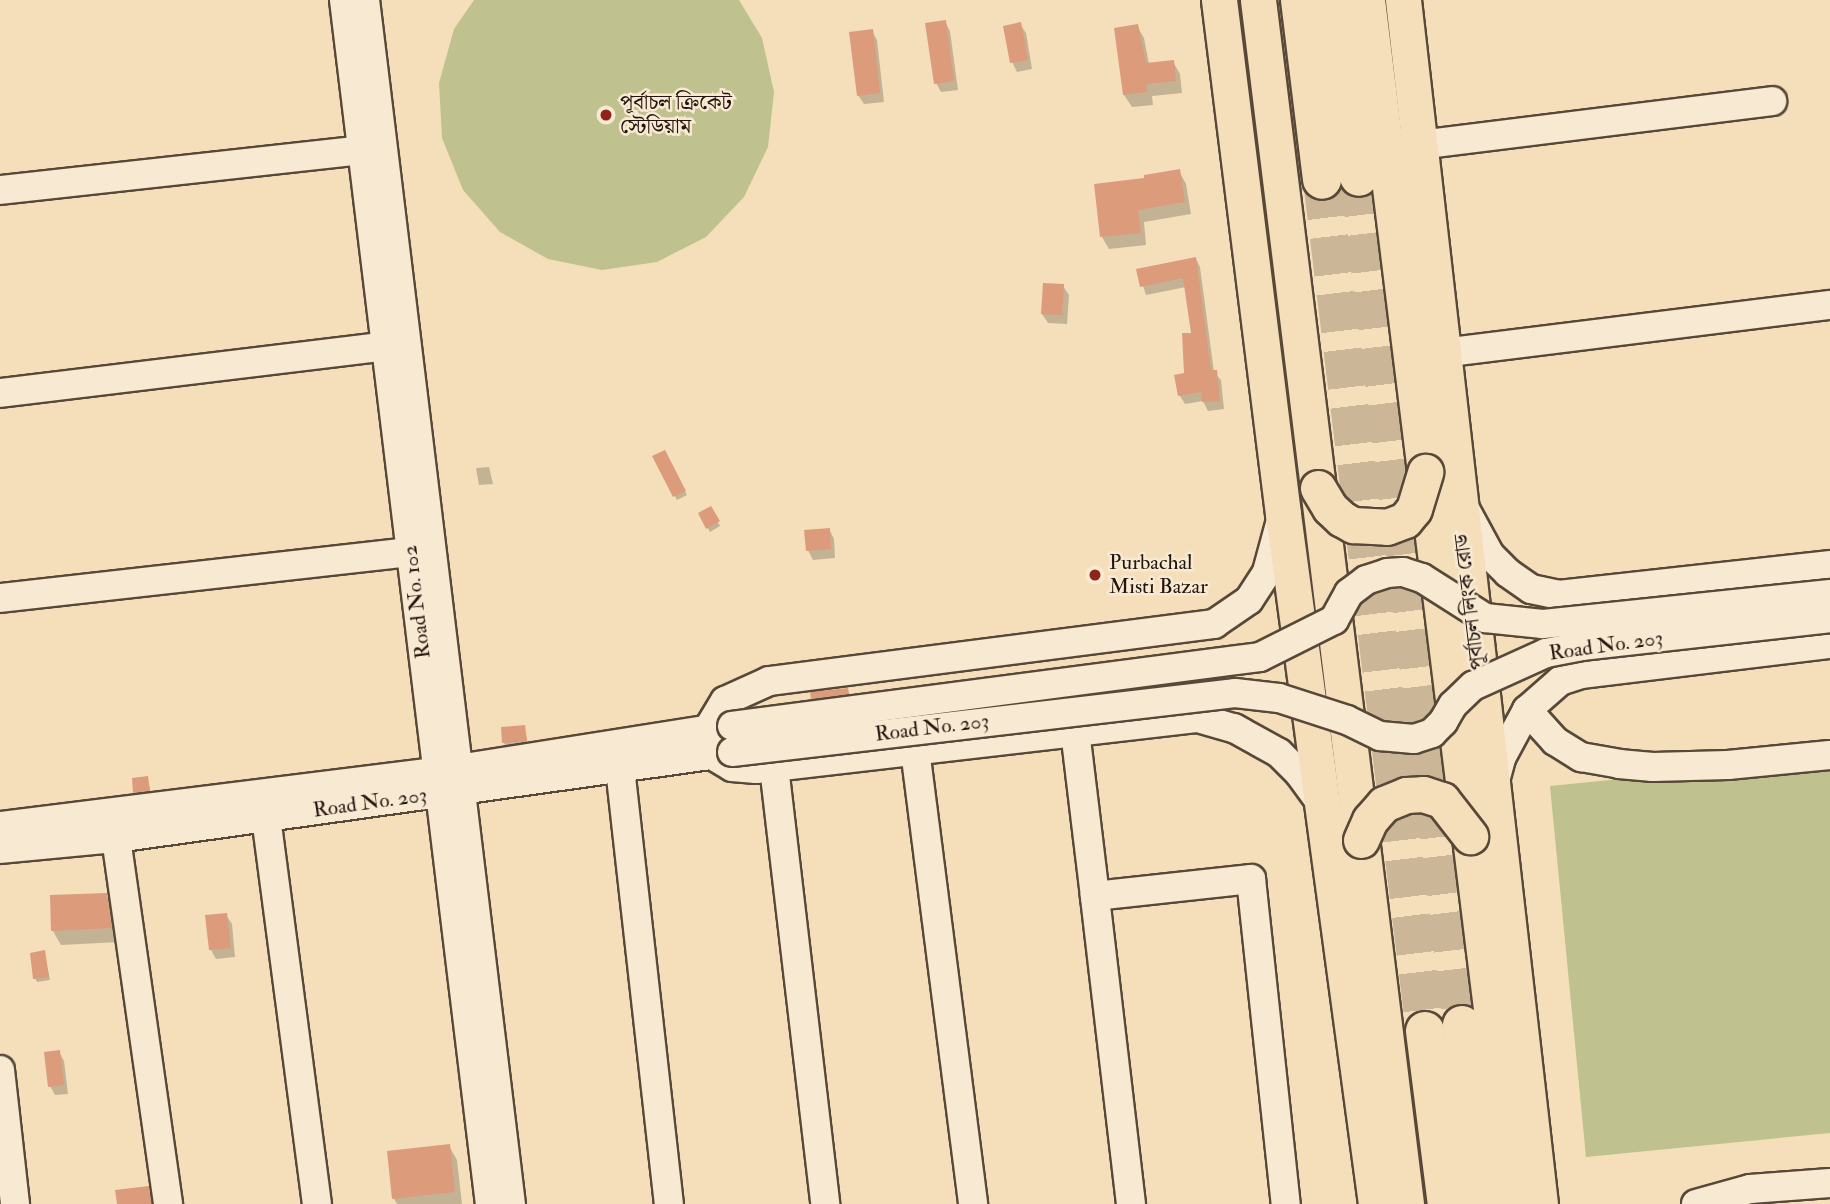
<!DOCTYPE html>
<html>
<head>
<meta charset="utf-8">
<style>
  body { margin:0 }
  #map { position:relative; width:1830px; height:1204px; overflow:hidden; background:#f5dfba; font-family:"IM FELL Double Pica","Noto Serif Bengali",serif }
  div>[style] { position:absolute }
  .green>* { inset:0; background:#bfc18e }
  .shadow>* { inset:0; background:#0003 }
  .building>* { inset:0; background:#dc9b7a }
  .highway-tunnel>* { height:38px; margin-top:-19px; transform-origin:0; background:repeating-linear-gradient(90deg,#cbb798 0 38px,transparent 0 57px) }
  .roads { filter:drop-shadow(2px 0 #584839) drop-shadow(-2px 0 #584839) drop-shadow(0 2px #584839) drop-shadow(0 -2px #584839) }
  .minor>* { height:28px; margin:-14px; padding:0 14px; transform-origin:14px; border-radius:14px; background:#f8ead2 }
  .major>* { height:35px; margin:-17.5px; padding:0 17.5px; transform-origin:17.5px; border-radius:17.5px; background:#f5dfba }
  .highway>* { height:38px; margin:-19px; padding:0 19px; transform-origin:19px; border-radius:19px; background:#f5dfba }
  .bridges { filter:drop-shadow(2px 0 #584839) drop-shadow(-2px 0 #584839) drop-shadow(0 2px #584839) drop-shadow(0 -2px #584839) }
  .minor-bridge>* { height:28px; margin:-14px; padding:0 14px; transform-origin:14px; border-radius:14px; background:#f8ead2 }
  .major-bridge>* { height:35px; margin:-17.5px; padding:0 17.5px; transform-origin:17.5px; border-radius:17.5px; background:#f5dfba }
  .dots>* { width:19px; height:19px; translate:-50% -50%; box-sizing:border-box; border:4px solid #f8ead2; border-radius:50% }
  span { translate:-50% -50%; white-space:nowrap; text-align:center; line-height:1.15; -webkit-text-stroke:5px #f8ead2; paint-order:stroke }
  .poi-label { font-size:21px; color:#23150e }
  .left { translate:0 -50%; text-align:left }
  .street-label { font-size:21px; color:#23150e }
</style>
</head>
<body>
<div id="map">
  <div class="green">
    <div style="clip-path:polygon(474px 0,739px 0,762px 38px,774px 92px,768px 147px,744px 197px,706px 237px,657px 262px,602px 270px,548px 259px,500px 232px,463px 190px,442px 138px,439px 83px,454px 29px)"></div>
    <div style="clip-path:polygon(1830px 758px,1830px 1133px,1586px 1157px,1550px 786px)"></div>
  </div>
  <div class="shadow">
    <div style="clip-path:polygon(945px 22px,950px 31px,958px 90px,941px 92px,936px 83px)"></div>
    <div style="clip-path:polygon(1020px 24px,1026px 33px,1032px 69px,1017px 72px,1012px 62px)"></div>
    <div style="clip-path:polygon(1137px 26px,1144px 38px,1149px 64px,1173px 62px,1180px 74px,1182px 93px,1152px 96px,1153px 105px,1132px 107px,1124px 95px,1116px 30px)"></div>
    <div style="clip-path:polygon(872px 31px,877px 40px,884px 102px,864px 104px,858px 95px)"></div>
    <div style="clip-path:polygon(1179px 171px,1186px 184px,1191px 214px,1144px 222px,1146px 245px,1109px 249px,1102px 237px,1146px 180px)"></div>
    <div style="clip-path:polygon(1196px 259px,1200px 267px,1214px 372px,1221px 380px,1224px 409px,1208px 411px,1203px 401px,1185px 404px,1180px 396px,1176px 376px,1186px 374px,1193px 334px,1186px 287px,1146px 295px,1138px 271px)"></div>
    <div style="clip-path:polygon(1063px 286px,1069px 295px,1067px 324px,1048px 323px,1042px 314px)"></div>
    <div style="clip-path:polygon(664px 452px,687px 495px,677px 500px,654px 457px)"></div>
    <div style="clip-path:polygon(489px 467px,493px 484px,479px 485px,476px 468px)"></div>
    <div style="clip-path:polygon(711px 508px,720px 526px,710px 532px,700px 514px)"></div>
    <div style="clip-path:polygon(829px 529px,834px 539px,835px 558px,813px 560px,808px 550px)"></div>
    <div style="clip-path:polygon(847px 690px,853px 699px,818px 707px,813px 698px)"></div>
    <div style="clip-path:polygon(524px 727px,528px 745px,506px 747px,504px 743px)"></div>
    <div style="clip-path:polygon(147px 778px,151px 794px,137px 796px,135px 792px)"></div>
    <div style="clip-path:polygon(106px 895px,114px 909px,119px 942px,61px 945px,53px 931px)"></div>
    <div style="clip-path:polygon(226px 915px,232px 924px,235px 957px,216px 959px,211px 950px,207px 917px)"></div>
    <div style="clip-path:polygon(44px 952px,50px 980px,37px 982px,35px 978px)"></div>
    <div style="clip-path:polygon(59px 1052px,64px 1061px,68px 1094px,55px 1095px,50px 1086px)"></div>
    <div style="clip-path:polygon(449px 1146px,457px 1160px,462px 1204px,397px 1204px,394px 1199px)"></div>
    <div style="clip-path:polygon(148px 1188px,156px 1204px,119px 1204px)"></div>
  </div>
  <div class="building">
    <div style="clip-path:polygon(946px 20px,954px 81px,934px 84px,925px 23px)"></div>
    <div style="clip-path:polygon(1021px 22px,1028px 60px,1010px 63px,1003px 26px)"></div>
    <div style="clip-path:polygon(1138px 24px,1146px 63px,1174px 60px,1176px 81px,1146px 84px,1147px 92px,1123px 95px,1114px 28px)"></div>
    <div style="clip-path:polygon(873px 29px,880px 93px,857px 96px,849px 32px)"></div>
    <div style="clip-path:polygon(1180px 169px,1185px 202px,1138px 210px,1141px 233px,1100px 237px,1094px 184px,1144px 178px,1144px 175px)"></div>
    <div style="clip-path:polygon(1196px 257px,1211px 370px,1217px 370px,1220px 401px,1202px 402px,1201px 392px,1178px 396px,1174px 375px,1184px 373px,1182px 333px,1191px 333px,1183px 278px,1140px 287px,1136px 269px)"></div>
    <div style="clip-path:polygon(1043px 283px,1064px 284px,1062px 315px,1041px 314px)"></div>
    <div style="clip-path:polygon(665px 450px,686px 491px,673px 497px,652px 456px)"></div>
    <div style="clip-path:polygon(711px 506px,720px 521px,706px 529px,698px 513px)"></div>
    <div style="clip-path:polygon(830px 528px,831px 549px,806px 551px,804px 530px)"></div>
    <div style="clip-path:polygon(848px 688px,849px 694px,811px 699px,810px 692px)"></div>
    <div style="clip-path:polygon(525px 725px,527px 741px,502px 743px,501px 727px)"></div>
    <div style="clip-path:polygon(148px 776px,150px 791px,133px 793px,132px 778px)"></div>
    <div style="clip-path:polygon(107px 893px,112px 928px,51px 931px,50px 895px)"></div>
    <div style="clip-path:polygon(227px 913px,231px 948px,209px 950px,205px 915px)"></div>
    <div style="clip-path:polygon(45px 950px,49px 977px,33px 979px,30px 953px)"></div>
    <div style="clip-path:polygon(60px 1050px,64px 1085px,48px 1087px,44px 1052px)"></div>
    <div style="clip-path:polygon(450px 1144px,455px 1192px,392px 1199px,387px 1151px)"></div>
    <div style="clip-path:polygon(149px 1186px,151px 1204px,117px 1204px,115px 1190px)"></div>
  </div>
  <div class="highway-tunnel">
    <div style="left:1359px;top:177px;width:854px;rotate:83.07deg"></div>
    <div style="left:1322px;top:180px;width:857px;rotate:83.1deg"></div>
  </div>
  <div class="roads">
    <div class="minor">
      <div style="left:344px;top:0;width:1213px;rotate:83.09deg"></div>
      <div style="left:365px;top:0;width:1213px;rotate:83.09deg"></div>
      <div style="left:1420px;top:145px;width:355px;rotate:-7.1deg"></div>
      <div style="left:0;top:190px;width:382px;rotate:-6.3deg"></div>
      <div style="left:1443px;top:353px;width:390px;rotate:-7.1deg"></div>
      <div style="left:0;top:393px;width:407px;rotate:-6.9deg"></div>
      <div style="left:1465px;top:509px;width:52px;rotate:61.5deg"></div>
      <div style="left:1490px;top:555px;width:25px;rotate:45deg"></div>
      <div style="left:1508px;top:573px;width:28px;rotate:35deg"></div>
      <div style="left:1531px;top:589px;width:29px;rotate:12deg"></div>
      <div style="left:1559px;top:595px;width:273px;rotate:-6.3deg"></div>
      <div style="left:0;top:598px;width:432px;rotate:-6.4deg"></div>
      <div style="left:1527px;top:710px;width:42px;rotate:47.9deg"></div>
      <div style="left:1555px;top:741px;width:31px;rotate:32deg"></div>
      <div style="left:1581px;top:757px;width:39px;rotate:10deg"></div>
      <div style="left:1619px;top:764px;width:34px;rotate:5deg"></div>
      <div style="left:1653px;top:767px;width:75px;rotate:-1.5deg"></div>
      <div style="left:1728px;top:765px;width:102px;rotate:-5.6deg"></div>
      <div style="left:708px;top:729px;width:33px;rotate:-59deg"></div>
      <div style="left:725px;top:701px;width:48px;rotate:-24.4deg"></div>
      <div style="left:769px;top:681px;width:449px;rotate:-7.3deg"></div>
      <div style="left:1214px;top:624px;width:42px;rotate:-34.4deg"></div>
      <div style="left:1249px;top:600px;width:33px;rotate:-57deg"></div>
      <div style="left:1267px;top:572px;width:54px;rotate:-74.9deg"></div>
      <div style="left:1075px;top:731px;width:166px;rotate:83.1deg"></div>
      <div style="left:915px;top:750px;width:458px;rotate:82.7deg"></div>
      <div style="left:712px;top:755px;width:23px;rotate:31deg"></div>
      <div style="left:732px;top:767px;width:24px;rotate:5deg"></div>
      <div style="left:756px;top:769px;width:445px;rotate:-6.6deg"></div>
      <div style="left:1198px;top:718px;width:37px;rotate:16deg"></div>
      <div style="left:1234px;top:728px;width:51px;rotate:29.1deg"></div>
      <div style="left:1279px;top:753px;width:28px;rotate:45deg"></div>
      <div style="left:1299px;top:773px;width:39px;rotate:54deg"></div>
      <div style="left:774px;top:767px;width:440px;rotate:83.3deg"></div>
      <div style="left:620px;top:768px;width:439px;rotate:83.6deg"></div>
      <div style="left:1494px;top:785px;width:28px;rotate:-75deg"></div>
      <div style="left:1501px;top:758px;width:55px;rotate:-61.6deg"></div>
      <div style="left:1527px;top:710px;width:44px;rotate:-41.3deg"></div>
      <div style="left:1560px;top:681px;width:22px;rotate:-18deg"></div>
      <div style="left:1581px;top:674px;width:251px;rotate:-6.9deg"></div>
      <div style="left:266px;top:817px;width:390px;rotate:82.5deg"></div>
      <div style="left:0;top:826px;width:463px;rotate:-7.1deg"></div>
      <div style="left:459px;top:769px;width:276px;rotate:-9deg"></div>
      <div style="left:116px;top:838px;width:370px;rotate:81.9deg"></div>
      <div style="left:0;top:849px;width:117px;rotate:-5.4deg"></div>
      <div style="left:116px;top:838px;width:622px;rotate:-7.95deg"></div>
      <div style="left:0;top:1070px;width:135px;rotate:83.6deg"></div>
      <div style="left:1131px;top:1204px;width:310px;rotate:-96.7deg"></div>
      <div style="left:1095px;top:896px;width:157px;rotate:-6.2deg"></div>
      <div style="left:1251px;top:879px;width:327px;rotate:83.9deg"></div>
      <div style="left:1696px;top:1204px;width:56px;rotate:-15.5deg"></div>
      <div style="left:1750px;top:1189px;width:80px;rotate:-4.3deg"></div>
    </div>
    <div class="major">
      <div style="left:1219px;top:0;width:518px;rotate:82.9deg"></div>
      <div style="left:1283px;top:514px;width:696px;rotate:82.32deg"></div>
      <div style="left:1258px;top:0;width:1213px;rotate:82.99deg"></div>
      <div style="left:1367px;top:0;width:1213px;rotate:82.99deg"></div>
      <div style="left:1403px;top:0;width:1212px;rotate:83.51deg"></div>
    </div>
    <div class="highway">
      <div style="left:1300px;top:0;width:181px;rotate:83deg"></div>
      <div style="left:1337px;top:0;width:178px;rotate:82.9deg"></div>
      <div style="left:1462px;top:1025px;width:180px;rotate:83deg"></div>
      <div style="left:1425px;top:1031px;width:174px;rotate:82.8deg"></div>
    </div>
  </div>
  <div class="bridges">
    <div class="minor-bridge">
      <div style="left:732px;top:726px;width:532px;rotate:-7.45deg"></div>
      <div style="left:1260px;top:657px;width:83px;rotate:-26.6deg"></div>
      <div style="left:1334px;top:620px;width:31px;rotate:-61deg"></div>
      <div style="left:1349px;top:593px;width:21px;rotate:-37deg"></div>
      <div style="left:1366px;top:580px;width:22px;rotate:-18deg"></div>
      <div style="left:1387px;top:573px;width:16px;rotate:-4deg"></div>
      <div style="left:1403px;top:572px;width:20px;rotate:18deg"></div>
      <div style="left:1422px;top:578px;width:75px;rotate:32.4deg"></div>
      <div style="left:1485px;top:618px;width:58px;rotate:5.9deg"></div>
      <div style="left:1543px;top:624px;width:289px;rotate:-6deg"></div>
      <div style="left:732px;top:752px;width:506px;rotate:-6.69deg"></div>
      <div style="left:1235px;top:693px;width:44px;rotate:6.5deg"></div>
      <div style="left:1279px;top:698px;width:71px;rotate:17.9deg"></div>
      <div style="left:1347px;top:720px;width:37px;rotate:26deg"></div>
      <div style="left:1380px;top:736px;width:34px;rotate:5deg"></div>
      <div style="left:1414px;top:739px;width:19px;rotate:-18deg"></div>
      <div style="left:1432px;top:733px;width:16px;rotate:-45deg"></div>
      <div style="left:1443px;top:722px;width:20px;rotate:-60deg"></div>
      <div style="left:1453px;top:705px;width:28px;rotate:-44deg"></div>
      <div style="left:1473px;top:686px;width:80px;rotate:-24.3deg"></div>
      <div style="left:1546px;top:653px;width:37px;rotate:-11deg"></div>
      <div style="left:1582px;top:646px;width:250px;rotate:-6.4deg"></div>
    </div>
    <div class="major-bridge">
      <div style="left:1318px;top:488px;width:23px;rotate:59deg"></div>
      <div style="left:1330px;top:508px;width:16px;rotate:43deg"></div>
      <div style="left:1342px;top:519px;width:13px;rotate:29deg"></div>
      <div style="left:1353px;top:525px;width:34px;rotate:3deg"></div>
      <div style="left:1387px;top:527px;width:19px;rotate:-21deg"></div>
      <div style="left:1405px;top:520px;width:14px;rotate:-51deg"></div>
      <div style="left:1414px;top:509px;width:39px;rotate:-73deg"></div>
      <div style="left:1361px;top:840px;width:22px;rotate:-66deg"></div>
      <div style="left:1370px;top:820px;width:21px;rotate:-49deg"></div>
      <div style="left:1384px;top:804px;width:24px;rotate:-22deg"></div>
      <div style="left:1406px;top:795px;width:17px;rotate:-3deg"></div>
      <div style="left:1423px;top:794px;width:20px;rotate:18deg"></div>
      <div style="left:1442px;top:800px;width:46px;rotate:52.1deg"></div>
    </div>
  </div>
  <div class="dots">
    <div style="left:606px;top:115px;background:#8f2418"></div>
    <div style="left:1095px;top:575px;background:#8f2418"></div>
  </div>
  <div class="poi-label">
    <span class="left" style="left:620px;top:115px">পূর্বাচল ক্রিকেট<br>স্টেডিয়াম</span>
    <span class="left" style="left:1109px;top:575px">Purbachal<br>Misti Bazar</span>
  </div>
  <div class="street-label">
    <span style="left:417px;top:602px;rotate:-97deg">Road No. 102</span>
    <span style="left:1470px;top:602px;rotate:-97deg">পূর্বাচল লিংক রোড</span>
    <span style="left:1606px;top:646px;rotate:-8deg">Road No. 203</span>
    <span style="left:932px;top:728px;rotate:-7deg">Road No. 203</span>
    <span style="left:370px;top:803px;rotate:-8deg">Road No. 203</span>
  </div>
</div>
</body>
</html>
